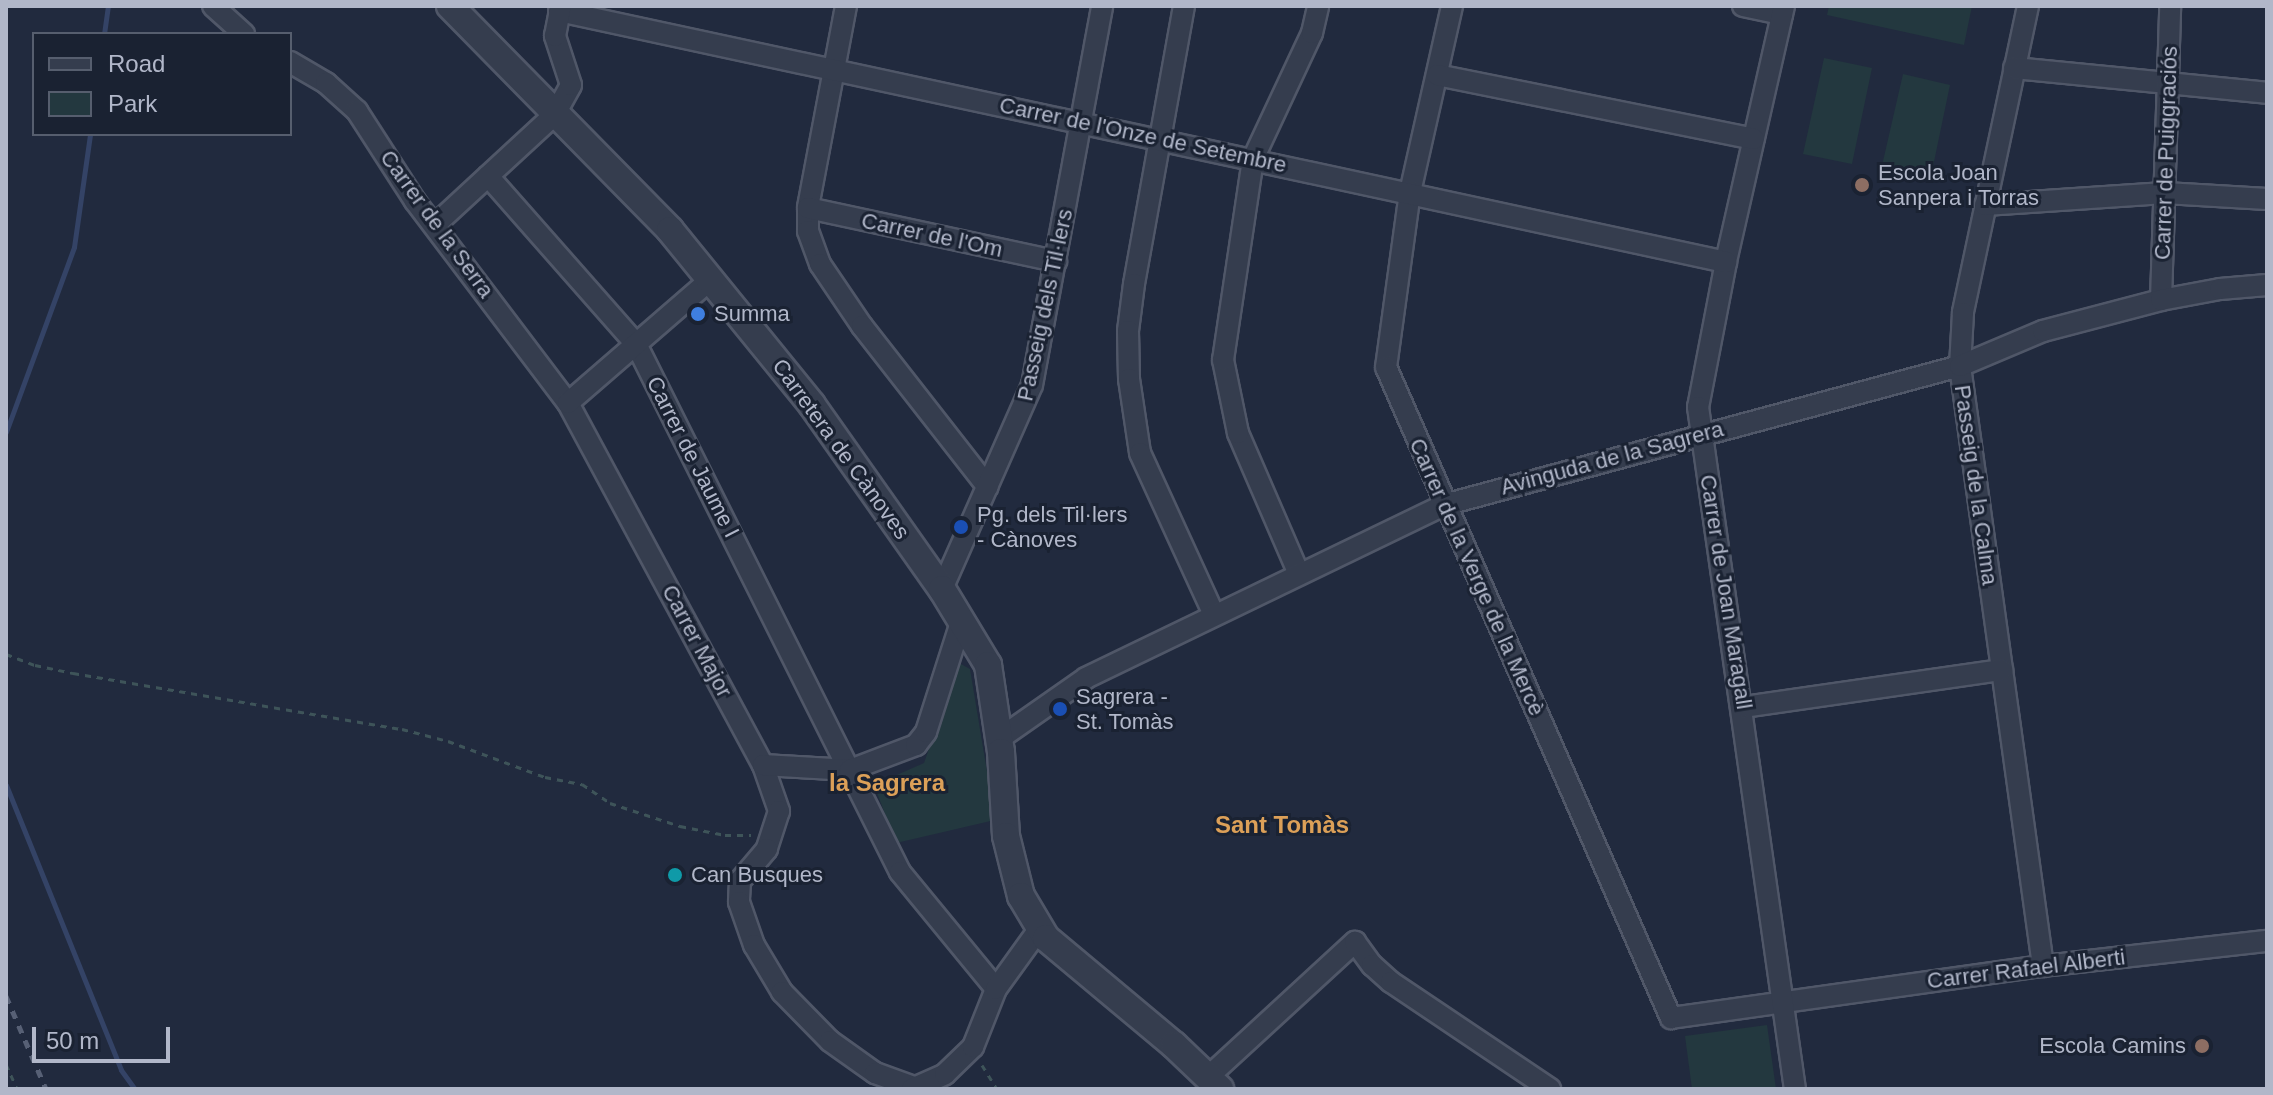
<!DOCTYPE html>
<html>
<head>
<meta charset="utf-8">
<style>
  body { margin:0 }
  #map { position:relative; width:2273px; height:1095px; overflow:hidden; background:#212a3e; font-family:Arial,sans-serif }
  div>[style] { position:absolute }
  .green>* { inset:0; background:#23383f }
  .stream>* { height:5px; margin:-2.5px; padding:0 2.5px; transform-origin:2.5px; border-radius:2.5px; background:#344366 }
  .path>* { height:3px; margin-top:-1.5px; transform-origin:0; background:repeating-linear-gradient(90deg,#3e5459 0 6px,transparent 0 12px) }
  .roads { filter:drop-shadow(2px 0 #505768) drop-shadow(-2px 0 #505768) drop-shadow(0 2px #505768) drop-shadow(0 -2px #505768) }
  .minor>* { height:20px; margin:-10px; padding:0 10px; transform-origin:10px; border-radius:10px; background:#353d4e }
  .tertiary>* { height:26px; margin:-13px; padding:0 13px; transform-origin:13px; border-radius:13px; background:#353d4e }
  .rail>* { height:5px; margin-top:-2.5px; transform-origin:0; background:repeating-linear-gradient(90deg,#576075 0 8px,transparent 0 16px) }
  .dots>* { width:22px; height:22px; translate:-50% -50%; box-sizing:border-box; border:4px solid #1a2232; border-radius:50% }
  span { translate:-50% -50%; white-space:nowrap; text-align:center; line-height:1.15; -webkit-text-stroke:6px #1a2232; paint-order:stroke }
  .street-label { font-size:22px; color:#b1b7c9 }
  .poi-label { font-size:22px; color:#b1b7c9 }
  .left { translate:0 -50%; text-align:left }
  .right { translate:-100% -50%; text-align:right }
  .neighbourhood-label { font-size:24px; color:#dca058; font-weight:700 }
  .frame { position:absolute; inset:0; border:8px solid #b1b7c9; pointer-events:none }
  .legend { position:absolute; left:32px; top:32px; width:260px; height:104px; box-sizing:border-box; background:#1a2232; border:2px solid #565e6e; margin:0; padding:10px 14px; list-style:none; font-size:24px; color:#b1b7c9 }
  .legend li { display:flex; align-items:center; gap:16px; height:40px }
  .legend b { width:40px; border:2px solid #565e6e }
  .scale { position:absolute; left:32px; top:1027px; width:138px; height:36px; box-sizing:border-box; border:4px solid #b1b7c9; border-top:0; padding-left:10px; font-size:24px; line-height:28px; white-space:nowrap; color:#b1b7c9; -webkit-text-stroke:6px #1a2232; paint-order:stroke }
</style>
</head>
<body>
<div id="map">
  <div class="green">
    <div style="clip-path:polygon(1829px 6px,1972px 6px,1964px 45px,1827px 15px)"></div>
    <div style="clip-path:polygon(1824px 58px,1872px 68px,1852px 164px,1803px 154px)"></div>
    <div style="clip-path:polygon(1903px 74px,1950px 85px,1930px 181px,1881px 170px)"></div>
    <div style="clip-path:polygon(959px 663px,970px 669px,995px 820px,896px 843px,874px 785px,924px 763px)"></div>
    <div style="clip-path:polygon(1767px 1025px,1776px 1089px,1692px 1089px,1685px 1036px)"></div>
  </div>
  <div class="stream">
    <div style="left:104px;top:34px;width:28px;rotate:-82deg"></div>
    <div style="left:6px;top:432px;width:197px;rotate:-69.8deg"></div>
    <div style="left:74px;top:247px;width:114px;rotate:-81.9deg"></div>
    <div style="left:6px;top:785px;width:307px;rotate:68deg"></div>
    <div style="left:121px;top:1070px;width:24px;rotate:54deg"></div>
  </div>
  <div class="path">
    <div style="left:6px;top:654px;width:31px;rotate:21deg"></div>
    <div style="left:35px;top:665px;width:39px;rotate:12deg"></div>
    <div style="left:73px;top:673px;width:334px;rotate:9.7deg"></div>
    <div style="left:402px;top:729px;width:48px;rotate:14.6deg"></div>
    <div style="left:448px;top:741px;width:103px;rotate:20.4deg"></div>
    <div style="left:545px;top:777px;width:38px;rotate:11deg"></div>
    <div style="left:582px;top:784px;width:34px;rotate:34deg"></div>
    <div style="left:610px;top:803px;width:74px;rotate:18.2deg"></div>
    <div style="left:680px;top:826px;width:46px;rotate:11.3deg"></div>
    <div style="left:725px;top:835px;width:26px"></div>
    <div style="left:6px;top:1064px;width:27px;rotate:66deg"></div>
    <div style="left:982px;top:1065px;width:28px;rotate:58deg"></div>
  </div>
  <div class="roads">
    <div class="minor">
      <div style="left:213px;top:6px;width:42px;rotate:42.1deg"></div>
      <div style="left:846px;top:6px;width:206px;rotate:100.7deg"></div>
      <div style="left:808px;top:208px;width:23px;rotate:90deg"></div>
      <div style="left:808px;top:231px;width:35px;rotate:70deg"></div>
      <div style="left:820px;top:264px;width:75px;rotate:55.9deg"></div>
      <div style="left:862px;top:326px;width:204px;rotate:52deg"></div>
      <div style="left:1184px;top:6px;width:282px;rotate:100.2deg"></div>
      <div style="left:1134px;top:284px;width:47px;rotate:97.3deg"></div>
      <div style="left:1128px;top:331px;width:48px;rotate:88.8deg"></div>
      <div style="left:1129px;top:379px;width:75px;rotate:81.5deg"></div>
      <div style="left:1140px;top:453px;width:178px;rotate:65.4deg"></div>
      <div style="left:1452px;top:6px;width:191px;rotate:102.7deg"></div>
      <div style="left:1410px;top:192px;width:177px;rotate:97.8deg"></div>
      <div style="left:1386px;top:367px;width:711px;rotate:66.36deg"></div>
      <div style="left:1671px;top:1018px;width:376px;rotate:-8deg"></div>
      <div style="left:2043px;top:966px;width:225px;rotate:-6.4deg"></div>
      <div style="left:1743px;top:6px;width:40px;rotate:12deg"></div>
      <div style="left:1784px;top:6px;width:262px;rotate:102.8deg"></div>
      <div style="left:1726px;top:262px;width:148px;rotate:100.9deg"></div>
      <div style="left:1698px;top:407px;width:689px;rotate:81.91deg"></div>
      <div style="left:2028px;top:6px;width:314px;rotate:102deg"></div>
      <div style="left:1963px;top:313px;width:53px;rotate:93.2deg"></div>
      <div style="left:1960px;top:366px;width:606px;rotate:82.12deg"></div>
      <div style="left:559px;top:11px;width:1194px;rotate:12.14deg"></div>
      <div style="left:290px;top:62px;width:42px;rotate:30.3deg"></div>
      <div style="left:326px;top:83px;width:42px;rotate:42.1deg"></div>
      <div style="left:357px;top:111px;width:107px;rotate:57.2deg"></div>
      <div style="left:415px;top:201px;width:253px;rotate:52.9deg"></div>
      <div style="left:568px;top:403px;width:411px;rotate:61.7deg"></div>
      <div style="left:763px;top:765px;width:49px;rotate:70.8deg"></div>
      <div style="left:779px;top:811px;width:40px;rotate:108deg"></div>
      <div style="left:767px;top:849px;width:42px;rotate:130.2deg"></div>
      <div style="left:740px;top:881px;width:21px;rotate:93deg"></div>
      <div style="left:739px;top:902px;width:46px;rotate:70.8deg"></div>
      <div style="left:754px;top:945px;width:55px;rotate:59.2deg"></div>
      <div style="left:782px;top:992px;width:69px;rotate:45.6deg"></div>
      <div style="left:830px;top:1041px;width:55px;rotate:35.4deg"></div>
      <div style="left:875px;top:1073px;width:41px;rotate:19.7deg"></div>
      <div style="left:2014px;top:68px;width:254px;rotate:5.6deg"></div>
      <div style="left:1437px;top:75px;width:323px;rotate:11.4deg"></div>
      <div style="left:488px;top:176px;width:224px;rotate:48.6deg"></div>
      <div style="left:636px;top:344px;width:590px;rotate:63.43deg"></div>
      <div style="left:900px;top:872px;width:151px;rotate:50.6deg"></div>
      <div style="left:1985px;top:205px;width:180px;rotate:-3.8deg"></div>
      <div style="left:2165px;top:193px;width:102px;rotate:3.4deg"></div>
      <div style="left:808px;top:208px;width:254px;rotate:12.1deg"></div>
      <div style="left:436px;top:224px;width:162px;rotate:-42.7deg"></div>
      <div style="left:555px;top:114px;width:33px;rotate:-61deg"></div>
      <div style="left:571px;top:85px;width:52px;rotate:-108.1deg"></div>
      <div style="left:555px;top:36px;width:31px;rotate:-79deg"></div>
      <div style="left:2161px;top:300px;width:294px;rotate:-88.2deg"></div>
      <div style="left:568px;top:403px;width:189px;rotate:-40.9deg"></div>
      <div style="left:1299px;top:574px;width:154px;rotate:-113.4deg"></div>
      <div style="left:1238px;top:433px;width:75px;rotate:-101.6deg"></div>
      <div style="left:1223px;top:360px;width:203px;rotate:-81.5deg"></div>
      <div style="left:1253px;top:159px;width:139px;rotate:-64.9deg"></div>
      <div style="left:1312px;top:33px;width:28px;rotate:-77deg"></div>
      <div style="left:942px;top:589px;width:223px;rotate:-66.2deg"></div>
      <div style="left:1032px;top:385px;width:385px;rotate:-79.5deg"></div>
      <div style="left:1744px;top:707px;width:261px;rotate:-8.2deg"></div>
      <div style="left:999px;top:739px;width:106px;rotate:-35deg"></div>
      <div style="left:1086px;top:678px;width:398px;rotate:-25.8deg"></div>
      <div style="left:1444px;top:505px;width:534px;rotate:-15.08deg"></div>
      <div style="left:1960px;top:366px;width:90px;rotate:-22.9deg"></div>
      <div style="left:2043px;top:331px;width:122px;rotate:-14.7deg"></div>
      <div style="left:2161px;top:300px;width:60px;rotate:-10.6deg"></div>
      <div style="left:2220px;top:289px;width:47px;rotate:-4.9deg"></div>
      <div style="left:763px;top:765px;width:87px;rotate:3.3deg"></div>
      <div style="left:850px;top:770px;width:71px;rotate:-20.7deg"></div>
      <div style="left:916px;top:745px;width:16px;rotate:-52deg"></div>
      <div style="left:926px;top:732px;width:119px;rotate:-72.3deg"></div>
      <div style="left:1208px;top:1077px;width:200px;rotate:-42.6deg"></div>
      <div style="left:1355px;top:942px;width:29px;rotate:54deg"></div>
      <div style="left:1372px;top:965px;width:25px;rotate:42deg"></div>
      <div style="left:1391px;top:982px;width:192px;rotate:33.9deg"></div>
      <div style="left:912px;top:1089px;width:36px;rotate:-24deg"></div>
      <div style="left:945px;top:1074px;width:39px;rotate:-44deg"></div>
      <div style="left:973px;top:1047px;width:62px;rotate:-68.4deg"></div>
      <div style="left:996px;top:989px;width:75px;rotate:-54.2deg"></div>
    </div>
    <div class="tertiary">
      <div style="left:450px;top:6px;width:314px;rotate:45.5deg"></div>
      <div style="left:670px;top:230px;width:225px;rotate:50.9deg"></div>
      <div style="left:812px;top:405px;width:225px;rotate:54.8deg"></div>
      <div style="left:942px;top:589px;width:89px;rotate:58.8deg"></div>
      <div style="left:988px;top:665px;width:88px;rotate:81.5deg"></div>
      <div style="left:1001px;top:752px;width:84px;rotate:86.6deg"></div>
      <div style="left:1006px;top:836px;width:62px;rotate:76deg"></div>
      <div style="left:1021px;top:896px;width:49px;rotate:59.2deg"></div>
      <div style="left:1046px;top:938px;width:167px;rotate:39.9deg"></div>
      <div style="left:1174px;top:1045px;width:64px;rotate:43.7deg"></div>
    </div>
  </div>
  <div class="rail">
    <div style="left:6px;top:996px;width:101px;rotate:66.7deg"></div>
  </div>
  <div class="dots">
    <div style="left:1862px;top:185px;background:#8d6e63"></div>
    <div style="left:698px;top:314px;background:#3f7fe0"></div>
    <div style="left:961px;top:527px;background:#1a4fb4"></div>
    <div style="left:1060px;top:709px;background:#1a4fb4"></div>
    <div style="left:675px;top:875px;background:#0f9aa8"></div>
    <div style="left:2202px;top:1046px;background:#8d6e63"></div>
  </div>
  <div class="street-label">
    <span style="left:1143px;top:135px;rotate:12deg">Carrer de l'Onze de Setembre</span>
    <span style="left:2166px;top:153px;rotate:-88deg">Carrer de Puiggraciós</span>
    <span style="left:437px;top:224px;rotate:54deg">Carrer de la Serra</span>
    <span style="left:932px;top:235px;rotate:12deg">Carrer de l'Om</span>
    <span style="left:1045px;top:305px;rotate:-78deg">Passeig dels Til·lers</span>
    <span style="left:841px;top:449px;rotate:54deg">Carretera de Cànoves</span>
    <span style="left:693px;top:457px;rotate:63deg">Carrer de Jaume I</span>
    <span style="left:1612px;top:458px;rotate:-15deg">Avinguda de la Sagrera</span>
    <span style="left:1976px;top:485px;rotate:82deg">Passeig de la Calma</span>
    <span style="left:1477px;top:577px;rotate:66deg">Carrer de la Verge de la Mercè</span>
    <span style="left:1726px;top:592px;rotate:81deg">Carrer de Joan Maragall</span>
    <span style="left:697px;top:641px;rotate:62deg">Carrer Major</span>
    <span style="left:2026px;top:969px;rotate:-7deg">Carrer Rafael Alberti</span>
  </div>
  <div class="poi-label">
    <span class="left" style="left:1878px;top:185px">Escola Joan<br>Sanpera i Torras</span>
    <span class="left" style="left:714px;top:314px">Summa</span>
    <span class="left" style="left:977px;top:527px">Pg. dels Til·lers<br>- Cànoves</span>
    <span class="left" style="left:1076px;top:709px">Sagrera -<br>St. Tomàs</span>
    <span class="left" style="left:691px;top:875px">Can Busques</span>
    <span class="right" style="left:2186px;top:1046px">Escola Camins</span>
  </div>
  <div class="neighbourhood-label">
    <span style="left:887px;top:783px">la Sagrera</span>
    <span style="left:1282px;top:825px">Sant Tomàs</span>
  </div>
  <div class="frame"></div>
  <ul class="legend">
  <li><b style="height:10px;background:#353d4e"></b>Road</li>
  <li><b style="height:22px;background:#23383f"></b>Park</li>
  </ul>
  <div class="scale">50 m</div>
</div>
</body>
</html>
